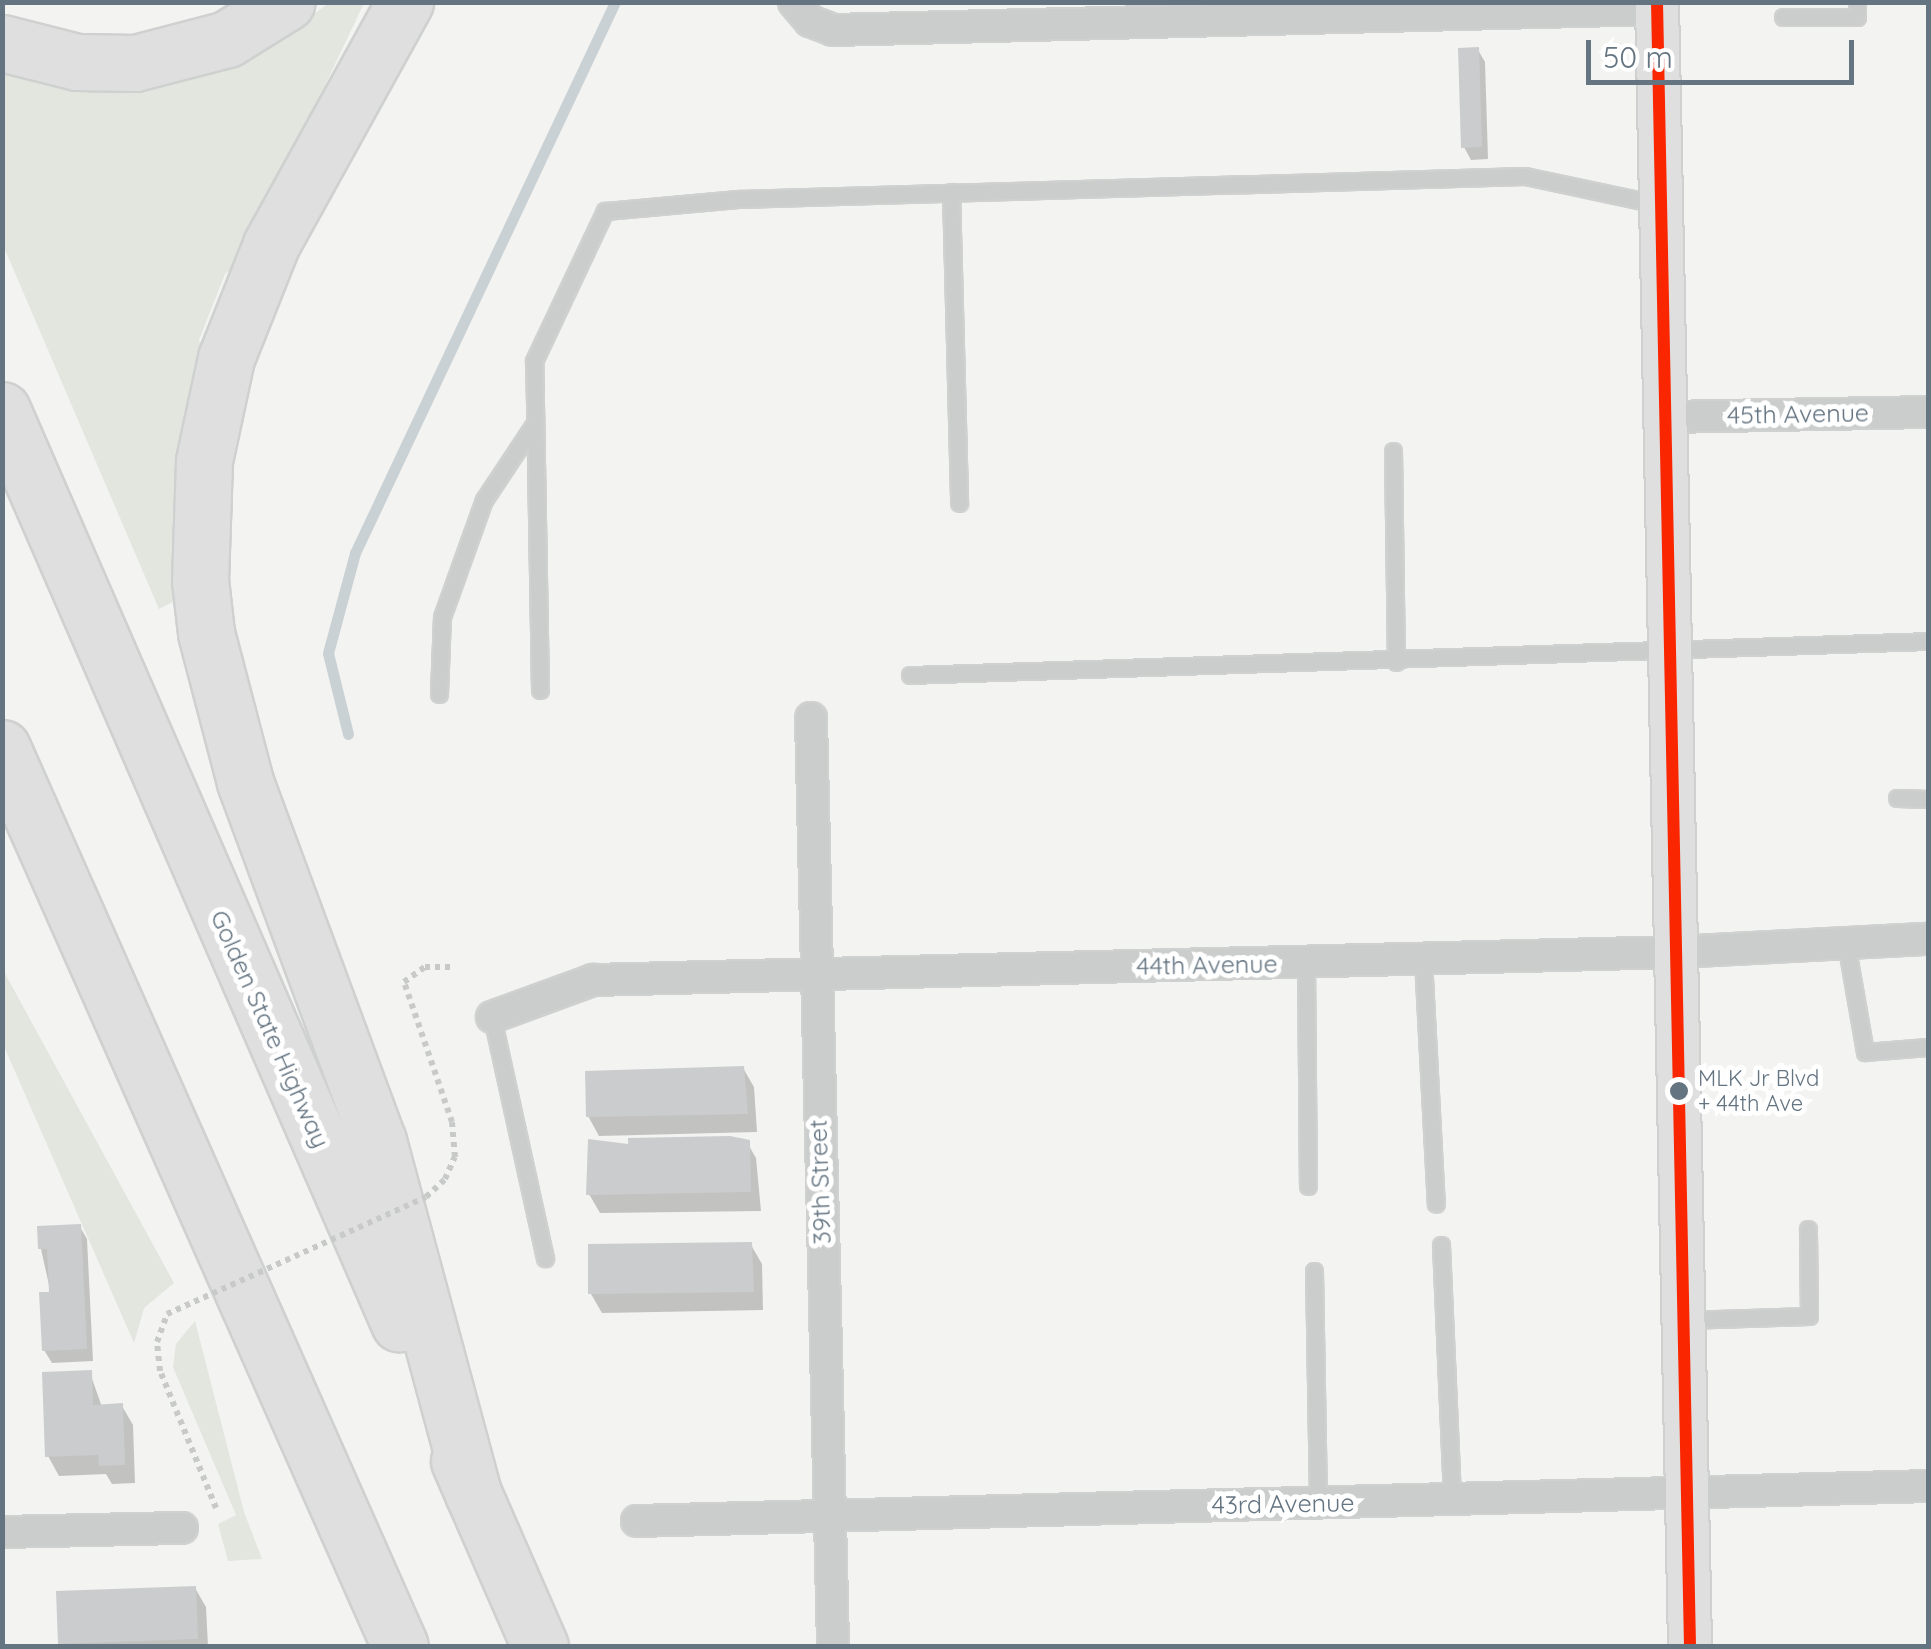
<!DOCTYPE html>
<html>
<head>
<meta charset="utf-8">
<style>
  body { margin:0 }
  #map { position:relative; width:1931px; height:1649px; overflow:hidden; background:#f3f3f1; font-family:Quicksand,sans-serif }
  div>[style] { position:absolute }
  .green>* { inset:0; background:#e2e6df }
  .shadow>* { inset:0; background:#0003 }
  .stream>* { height:11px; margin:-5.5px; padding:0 5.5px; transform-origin:5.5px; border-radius:5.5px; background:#cad1d4 }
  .building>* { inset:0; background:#cbcccd }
  .path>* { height:6px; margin-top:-3px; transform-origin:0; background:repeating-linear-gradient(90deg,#c8c9c9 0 5px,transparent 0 10px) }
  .roads { filter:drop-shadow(2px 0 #cfd0d0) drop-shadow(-2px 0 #cfd0d0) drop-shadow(0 2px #cfd0d0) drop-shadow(0 -2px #cfd0d0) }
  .lane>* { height:15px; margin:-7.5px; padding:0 7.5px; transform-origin:7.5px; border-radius:7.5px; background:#cbcccc }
  .street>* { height:30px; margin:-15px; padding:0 15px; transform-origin:15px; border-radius:15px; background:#cbcccc }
  .secondary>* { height:42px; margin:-21px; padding:0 21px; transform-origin:21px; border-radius:21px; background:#dfdfe0 }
  .highway>* { height:55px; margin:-27.5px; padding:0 27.5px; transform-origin:27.5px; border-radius:27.5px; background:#dfdfe0 }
  .path-bridge>* { height:6px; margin-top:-3px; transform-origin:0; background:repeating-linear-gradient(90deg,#c8c9c9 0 5px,transparent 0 10px) }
  .bus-1>* { height:12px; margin:-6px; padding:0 6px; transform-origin:6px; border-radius:6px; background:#fa2600 }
  .dots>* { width:28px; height:28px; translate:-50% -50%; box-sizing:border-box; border:5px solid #fff; border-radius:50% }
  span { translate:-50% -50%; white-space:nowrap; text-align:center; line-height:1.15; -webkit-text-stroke:10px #fff; paint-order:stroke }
  .bus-label { font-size:22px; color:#647481 }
  .left { translate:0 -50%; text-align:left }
  .street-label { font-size:25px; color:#647481 }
  .frame { position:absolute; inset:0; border:5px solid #647481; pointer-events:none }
  .scale { position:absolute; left:1586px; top:40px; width:268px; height:45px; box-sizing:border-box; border:5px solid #647481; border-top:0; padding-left:12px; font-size:30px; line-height:35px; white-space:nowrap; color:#647481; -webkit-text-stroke:8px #fff; paint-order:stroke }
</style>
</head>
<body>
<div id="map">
  <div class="green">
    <div style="clip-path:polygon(329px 3px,364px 3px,241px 262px,225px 274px,199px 340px,205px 362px,185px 596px,159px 609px,3px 245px,2px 61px,231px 60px,280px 39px)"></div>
    <div style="clip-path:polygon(2px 968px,174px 1283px,144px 1308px,134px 1343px,3px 1044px)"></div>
    <div style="clip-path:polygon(195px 1321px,244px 1512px,262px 1559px,228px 1561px,218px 1524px,236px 1515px,173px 1367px,176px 1344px)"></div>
  </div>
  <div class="shadow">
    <div style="clip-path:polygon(1478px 50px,1485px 62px,1488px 159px,1471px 160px,1464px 147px)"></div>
    <div style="clip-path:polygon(743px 1068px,754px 1087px,757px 1132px,599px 1136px,588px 1116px)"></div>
    <div style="clip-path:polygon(745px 1139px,756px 1158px,761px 1211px,600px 1213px,589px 1194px,603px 1146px)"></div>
    <div style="clip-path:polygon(80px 1227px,87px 1239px,93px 1361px,52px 1363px,44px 1350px,51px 1294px,41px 1249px)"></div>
    <div style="clip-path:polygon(751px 1245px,762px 1264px,763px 1310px,602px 1313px,591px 1294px)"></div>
    <div style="clip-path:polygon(90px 1373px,102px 1407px,122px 1406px,133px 1425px,135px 1483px,112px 1484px,106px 1474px,59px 1476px,48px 1456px)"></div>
    <div style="clip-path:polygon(195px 1588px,206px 1607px,208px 1646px,61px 1644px)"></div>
  </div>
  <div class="stream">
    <div style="left:348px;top:734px;width:83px;rotate:-103.9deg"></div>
    <div style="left:328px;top:653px;width:104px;rotate:-74.9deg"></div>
    <div style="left:355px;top:553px;width:609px;rotate:-64.74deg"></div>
  </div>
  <div class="building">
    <div style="clip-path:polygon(1479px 47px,1482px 147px,1461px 148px,1458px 48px)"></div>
    <div style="clip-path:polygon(744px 1066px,748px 1114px,586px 1117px,585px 1071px)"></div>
    <div style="clip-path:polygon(730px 1136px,750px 1140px,751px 1192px,586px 1195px,588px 1139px,628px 1144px,628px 1138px)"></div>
    <div style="clip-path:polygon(81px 1224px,87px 1349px,42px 1351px,39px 1292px,49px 1292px,47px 1249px,38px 1249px,37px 1226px)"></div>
    <div style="clip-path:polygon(752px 1242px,754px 1292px,588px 1294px,588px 1244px)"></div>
    <div style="clip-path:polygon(92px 1370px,93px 1405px,123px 1403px,125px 1465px,99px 1466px,98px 1455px,45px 1457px,42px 1372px)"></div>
    <div style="clip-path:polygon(196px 1586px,198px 1639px,58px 1644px,56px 1591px)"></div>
  </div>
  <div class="path">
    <div style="left:404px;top:982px;width:26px;rotate:-36deg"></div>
    <div style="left:425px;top:967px;width:25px"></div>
  </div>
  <div class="roads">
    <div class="lane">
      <div style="left:1783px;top:17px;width:74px"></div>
      <div style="left:1857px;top:17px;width:15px;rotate:-90deg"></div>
      <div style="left:951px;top:192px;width:311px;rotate:88.5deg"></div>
      <div style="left:1393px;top:451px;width:211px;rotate:89.2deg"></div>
      <div style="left:910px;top:675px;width:1019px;rotate:-1.91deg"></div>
      <div style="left:540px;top:690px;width:329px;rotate:-91deg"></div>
      <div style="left:534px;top:361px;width:166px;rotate:-64.7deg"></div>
      <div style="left:605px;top:211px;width:134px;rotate:-5.2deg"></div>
      <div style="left:738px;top:199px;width:787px;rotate:-1.67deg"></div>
      <div style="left:1525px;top:176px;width:135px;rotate:12deg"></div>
      <div style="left:439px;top:694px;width:77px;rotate:-87.8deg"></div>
      <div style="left:442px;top:617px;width:124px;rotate:-70.3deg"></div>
      <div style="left:484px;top:500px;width:92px;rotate:-56.5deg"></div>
      <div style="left:1897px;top:798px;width:31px;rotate:2deg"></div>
      <div style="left:1846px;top:943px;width:111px;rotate:80.1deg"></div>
      <div style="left:1865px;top:1052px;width:63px;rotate:-4.5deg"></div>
      <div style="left:1423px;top:959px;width:245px;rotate:87deg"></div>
      <div style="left:1306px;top:962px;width:224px;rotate:89.5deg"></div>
      <div style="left:492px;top:1017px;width:247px;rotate:77.6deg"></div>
      <div style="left:1441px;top:1245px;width:255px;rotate:87.5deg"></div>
      <div style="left:1314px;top:1271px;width:232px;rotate:89deg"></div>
      <div style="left:1685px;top:1320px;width:124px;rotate:-1.8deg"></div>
      <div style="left:1809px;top:1316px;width:87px;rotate:-90.7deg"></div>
    </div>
    <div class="street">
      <div style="left:794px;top:2px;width:25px;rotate:50deg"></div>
      <div style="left:810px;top:21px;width:25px;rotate:21deg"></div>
      <div style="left:833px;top:30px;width:824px;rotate:-1.46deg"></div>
      <div style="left:1668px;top:417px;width:260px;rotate:-1.1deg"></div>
      <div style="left:811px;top:718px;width:928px;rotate:88.64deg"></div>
      <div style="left:492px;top:1017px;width:108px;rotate:-20.1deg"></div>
      <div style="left:593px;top:980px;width:1084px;rotate:-1.48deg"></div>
      <div style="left:1677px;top:952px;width:251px;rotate:-3deg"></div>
      <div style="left:637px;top:1521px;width:1291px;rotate:-1.55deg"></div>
      <div style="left:2px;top:1532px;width:180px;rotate:-1.3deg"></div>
    </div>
    <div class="secondary">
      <div style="left:1657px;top:2px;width:1644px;rotate:88.85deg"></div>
    </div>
    <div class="highway">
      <div style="left:405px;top:2px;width:277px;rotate:118.9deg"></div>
      <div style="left:271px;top:245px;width:122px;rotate:111.7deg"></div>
      <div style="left:226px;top:358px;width:105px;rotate:102.1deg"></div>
      <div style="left:204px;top:461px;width:119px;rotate:91.9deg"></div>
      <div style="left:200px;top:580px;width:53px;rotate:83.5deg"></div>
      <div style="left:206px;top:633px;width:154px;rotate:75.3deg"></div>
      <div style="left:245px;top:782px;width:383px;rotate:69.7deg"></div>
      <div style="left:378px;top:1141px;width:365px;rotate:74.9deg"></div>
      <div style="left:2px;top:43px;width:77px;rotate:14.2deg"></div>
      <div style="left:77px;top:62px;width:58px;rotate:1deg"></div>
      <div style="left:135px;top:63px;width:95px;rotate:-14.6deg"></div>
      <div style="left:227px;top:39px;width:70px;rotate:-31.7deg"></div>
      <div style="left:2px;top:410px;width:996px;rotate:66.5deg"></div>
      <div style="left:2px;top:748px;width:982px;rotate:66.1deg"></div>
      <div style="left:459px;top:1461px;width:202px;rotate:66.4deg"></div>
    </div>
  </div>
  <div class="path-bridge">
    <div style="left:216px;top:1508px;width:148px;rotate:-112.2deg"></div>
    <div style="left:160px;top:1371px;width:29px;rotate:-96deg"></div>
    <div style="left:157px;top:1342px;width:30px;rotate:-70deg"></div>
    <div style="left:167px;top:1314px;width:284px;rotate:-24.3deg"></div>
    <div style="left:426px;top:1197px;width:26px;rotate:-43deg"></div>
    <div style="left:445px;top:1179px;width:24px;rotate:-66deg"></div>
    <div style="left:455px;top:1157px;width:35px;rotate:-95deg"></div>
    <div style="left:452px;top:1122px;width:148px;rotate:-108.9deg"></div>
  </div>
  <div class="bus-1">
    <div style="left:1657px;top:2px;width:1644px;rotate:88.85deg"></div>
  </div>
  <div class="dots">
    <div style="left:1679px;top:1091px;background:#647481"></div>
  </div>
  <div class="bus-label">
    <span class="left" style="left:1698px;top:1091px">MLK Jr Blvd<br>+ 44th Ave</span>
  </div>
  <div class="street-label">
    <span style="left:1798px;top:414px;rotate:-1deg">45th Avenue</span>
    <span style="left:1207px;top:965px;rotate:-1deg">44th Avenue</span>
    <span style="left:270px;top:1029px;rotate:66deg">Golden State Highway</span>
    <span style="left:820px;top:1182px;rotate:-92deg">39th Street</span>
    <span style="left:1283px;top:1504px;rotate:-1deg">43rd Avenue</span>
  </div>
  <div class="frame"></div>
  <div class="scale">50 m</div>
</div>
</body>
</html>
